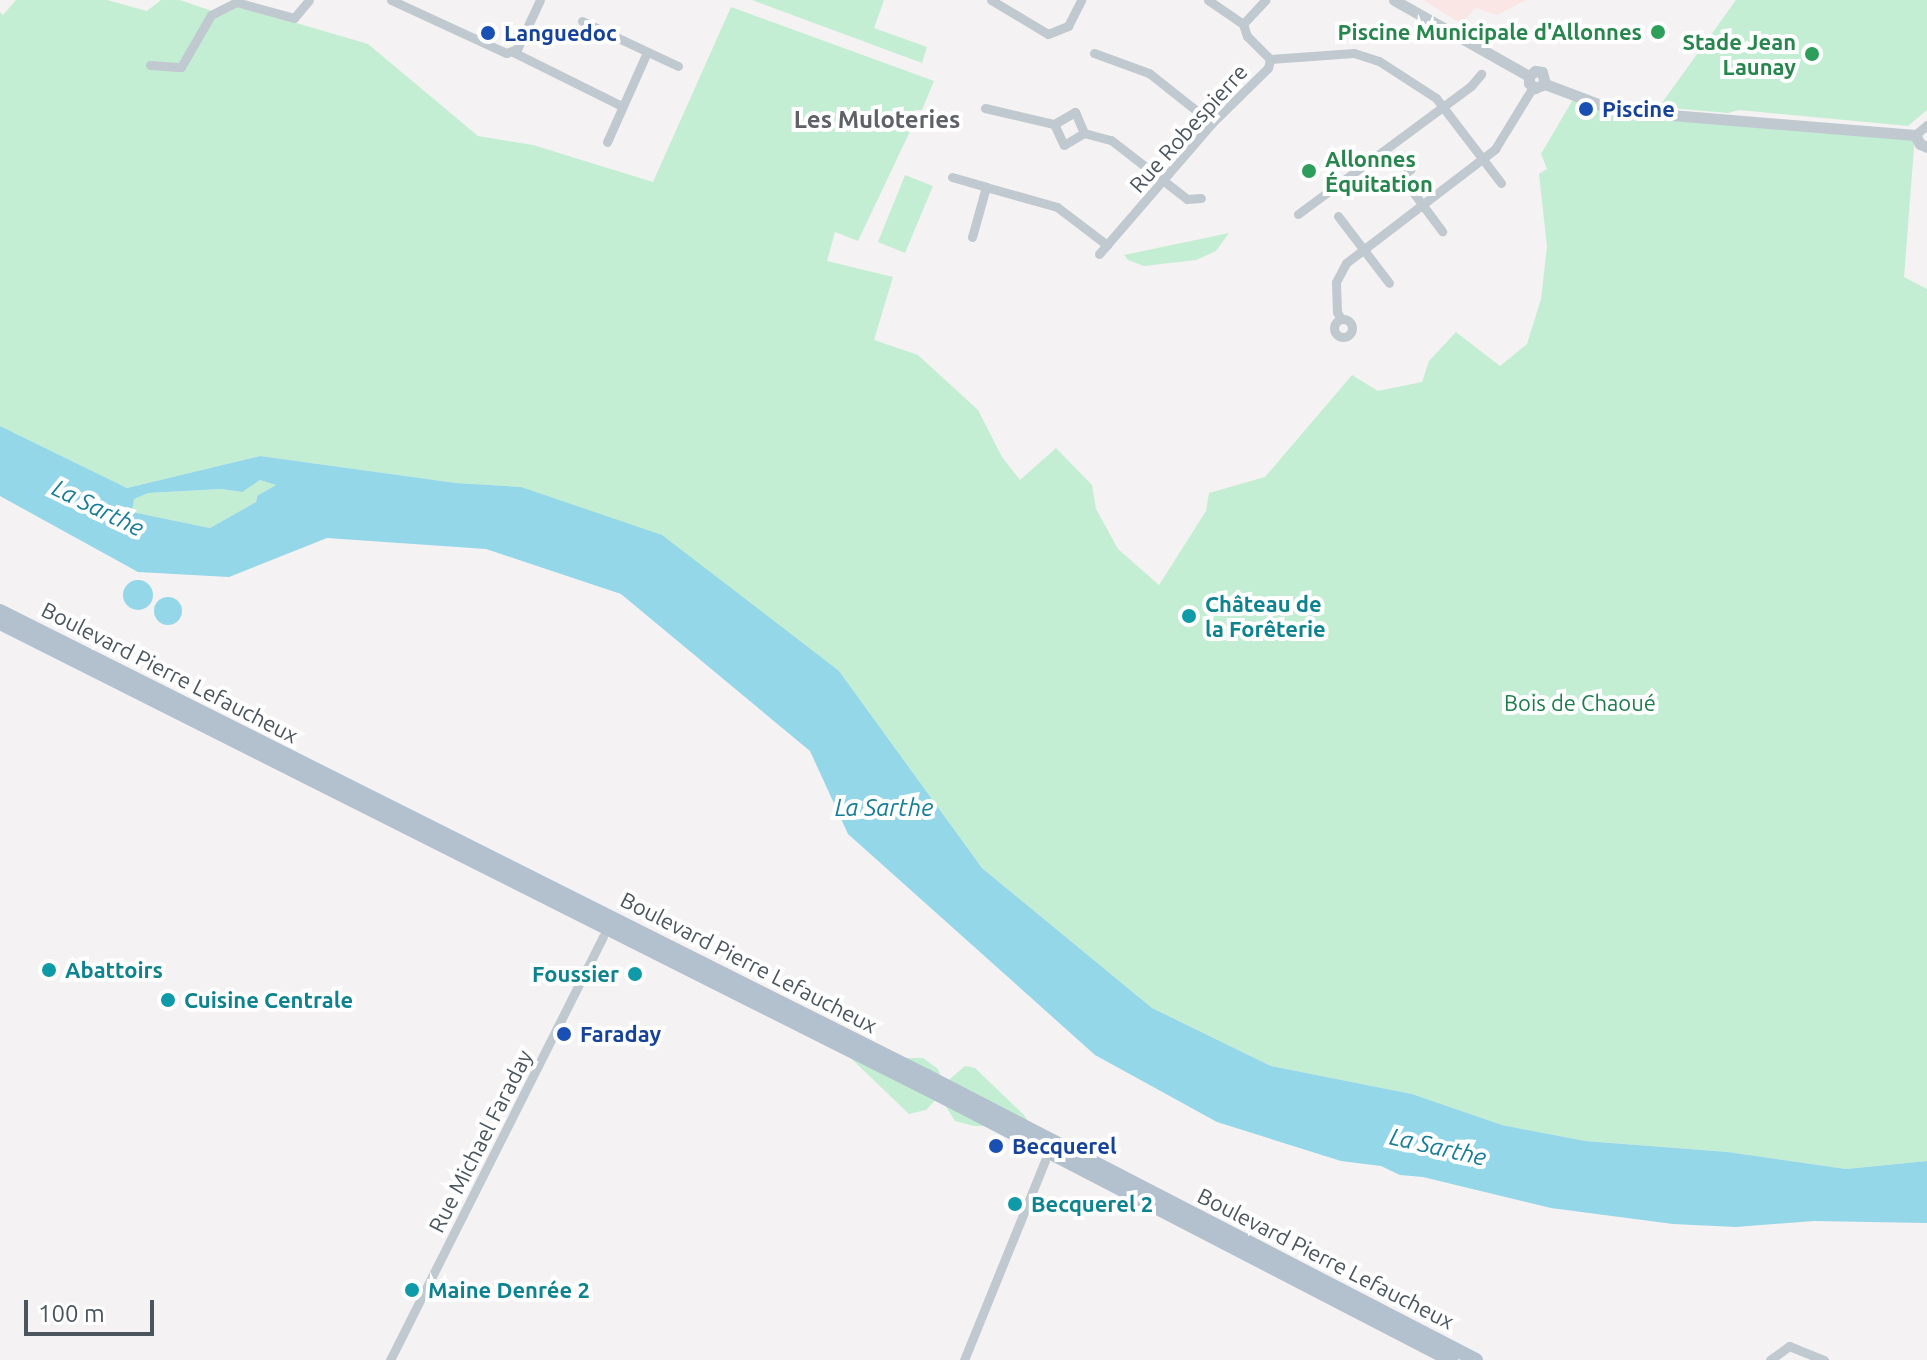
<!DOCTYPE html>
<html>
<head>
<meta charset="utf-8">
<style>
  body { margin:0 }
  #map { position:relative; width:1927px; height:1360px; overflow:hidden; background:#f4f2f2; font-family:Ubuntu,sans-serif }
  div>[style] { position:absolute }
  .medical>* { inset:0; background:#fae7e5 }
  .green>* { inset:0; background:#c4eed3 }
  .water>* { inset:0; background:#93d7e8 }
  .round { border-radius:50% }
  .minor>* { height:9px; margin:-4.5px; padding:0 4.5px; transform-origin:4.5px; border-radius:4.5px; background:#c0c9cf }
  .minor>.ring { margin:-4.5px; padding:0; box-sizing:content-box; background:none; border:9px solid #c0c9cf; border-radius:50% }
  .tertiary>* { height:11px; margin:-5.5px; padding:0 5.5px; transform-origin:5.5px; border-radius:5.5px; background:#c0c9cf }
  .primary>* { height:14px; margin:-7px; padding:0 7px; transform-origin:7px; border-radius:7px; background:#b3c1ce }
  .dots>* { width:22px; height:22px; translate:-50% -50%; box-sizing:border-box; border:4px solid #fff; border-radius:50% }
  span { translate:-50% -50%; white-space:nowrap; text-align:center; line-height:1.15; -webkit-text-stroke:8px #fff; paint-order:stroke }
  .leisure-label { font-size:22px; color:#27864d; font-weight:700 }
  .right { translate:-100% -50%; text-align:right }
  .left { translate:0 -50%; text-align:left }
  .transit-label { font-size:22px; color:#164399; font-weight:700 }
  .street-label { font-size:22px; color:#4a555e }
  .culture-label { font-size:22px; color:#0d838f; font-weight:700 }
  .park-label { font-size:22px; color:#1d7d4c }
  .neighbourhood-label { font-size:24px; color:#5e6266; font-weight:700 }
  .water-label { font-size:24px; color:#157e98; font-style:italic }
  .scale { position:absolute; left:24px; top:1300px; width:130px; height:36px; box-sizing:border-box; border:4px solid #4a555e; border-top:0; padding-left:10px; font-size:24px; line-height:28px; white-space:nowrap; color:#4a555e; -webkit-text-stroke:6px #fff; paint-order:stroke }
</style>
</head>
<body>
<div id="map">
  <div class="medical">
    <div style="clip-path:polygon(1423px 0,1527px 0,1497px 15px,1475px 8px,1462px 24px)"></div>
  </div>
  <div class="green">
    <div style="clip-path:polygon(16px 0,107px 0,147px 11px,161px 0,180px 0,212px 11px,228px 3px,368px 44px,478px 136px,533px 145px,653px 182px,731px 7px,934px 81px,922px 110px,915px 110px,913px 125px,858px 241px,835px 232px,827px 261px,893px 277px,874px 340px,918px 355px,978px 410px,1002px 457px,1020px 480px,1056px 448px,1092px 485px,1096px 509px,1118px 549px,1159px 585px,1206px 511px,1209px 493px,1265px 477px,1352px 375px,1378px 391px,1422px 382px,1429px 361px,1456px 332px,1500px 366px,1527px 344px,1541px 299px,1547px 247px,1539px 174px,1547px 169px,1541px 154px,1575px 96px,1601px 105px,1915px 135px,1904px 277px,1927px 289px,1927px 1161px,1846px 1169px,1728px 1152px,1585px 1141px,1502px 1125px,1412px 1094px,1271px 1066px,1152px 1008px,982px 868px,839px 671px,521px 487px,456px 483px,260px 456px,127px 488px,0 426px,0 12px,3px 15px)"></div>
    <div style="clip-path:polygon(752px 0,884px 0,874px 28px,927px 47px,922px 63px)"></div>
    <div style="clip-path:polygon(1736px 0,1927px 0,1927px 110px,1908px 126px,1739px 110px,1728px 113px,1659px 107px)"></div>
    <div style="clip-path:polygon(905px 175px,933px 186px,905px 253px,878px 242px)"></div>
    <div style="clip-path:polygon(1229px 233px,1216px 251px,1196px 260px,1144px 266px,1128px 260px,1124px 255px)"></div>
    <div style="clip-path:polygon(260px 480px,276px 485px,256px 497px,256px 502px,210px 528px,132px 512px,133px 499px,148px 493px,221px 489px,241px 492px)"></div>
    <div style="clip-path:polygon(835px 1043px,939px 1095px,998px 1126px,974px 1126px,955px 1121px,939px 1096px,926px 1110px,909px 1114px)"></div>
    <div style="clip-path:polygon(892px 1058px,923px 1058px,938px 1069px,944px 1084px,965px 1066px,975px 1068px,1024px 1115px,1036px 1133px)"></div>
  </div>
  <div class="water">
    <div style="clip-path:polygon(evenodd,0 426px,127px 488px,260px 456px,456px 483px,521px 487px,662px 535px,839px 671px,982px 868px,1152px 1008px,1271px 1066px,1412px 1094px,1502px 1125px,1585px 1141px,1728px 1152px,1846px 1169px,1927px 1161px,1927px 1223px,1814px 1221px,1736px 1227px,1673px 1224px,1551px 1208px,1423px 1177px,1400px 1175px,1381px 1166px,1341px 1161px,1217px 1122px,1095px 1055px,848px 834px,810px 751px,621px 594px,486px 549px,327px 538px,229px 577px,138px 572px,0 496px,0 426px,260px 480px,276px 485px,257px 496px,256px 502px,210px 528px,132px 512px,134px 499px,148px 493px,221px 489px,242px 492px,260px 480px)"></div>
    <div class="round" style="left:123px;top:580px;width:30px;height:30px"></div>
    <div class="round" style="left:154px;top:597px;width:28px;height:28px"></div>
  </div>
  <div class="minor">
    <div style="left:391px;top:0;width:127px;rotate:24.7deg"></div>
    <div style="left:506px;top:53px;width:12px;rotate:-20deg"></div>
    <div style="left:517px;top:49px;width:54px;rotate:-64.9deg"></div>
    <div style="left:991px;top:0;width:66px;rotate:30.8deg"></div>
    <div style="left:1048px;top:34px;width:22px;rotate:-22deg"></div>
    <div style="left:1068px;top:26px;width:29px;rotate:-63deg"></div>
    <div style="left:1208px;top:0;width:42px;rotate:34.4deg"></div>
    <div style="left:1243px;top:24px;width:13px;rotate:72deg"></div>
    <div style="left:1247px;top:36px;width:33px;rotate:45deg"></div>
    <div style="left:582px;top:21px;width:106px;rotate:25.1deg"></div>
    <div style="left:1243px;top:24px;width:33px;rotate:-47deg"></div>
    <div style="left:513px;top:52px;width:122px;rotate:26.4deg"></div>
    <div style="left:1094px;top:53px;width:59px;rotate:20deg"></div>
    <div style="left:1149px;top:73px;width:80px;rotate:38.4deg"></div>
    <div style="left:1270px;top:59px;width:84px;rotate:-4.1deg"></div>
    <div style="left:1354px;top:53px;width:26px;rotate:18deg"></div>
    <div style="left:1379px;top:61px;width:68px;rotate:33deg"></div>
    <div style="left:1436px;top:98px;width:107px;rotate:52.6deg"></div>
    <div style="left:150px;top:65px;width:31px;rotate:4deg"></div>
    <div style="left:181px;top:67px;width:60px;rotate:-60deg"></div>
    <div style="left:211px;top:15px;width:28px;rotate:-27deg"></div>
    <div style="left:236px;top:2px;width:60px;rotate:15.4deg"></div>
    <div style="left:294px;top:18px;width:23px;rotate:-50deg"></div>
    <div style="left:985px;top:108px;width:71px;rotate:13.1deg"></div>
    <div style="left:1084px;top:133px;width:23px;rotate:-113deg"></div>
    <div style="left:1075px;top:112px;width:24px;rotate:150deg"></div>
    <div style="left:1054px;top:124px;width:23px;rotate:65deg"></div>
    <div style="left:1064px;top:145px;width:23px;rotate:-31deg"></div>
    <div style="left:1084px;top:133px;width:28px;rotate:15deg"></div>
    <div style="left:1111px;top:140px;width:96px;rotate:37.8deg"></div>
    <div style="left:1187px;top:199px;width:14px;rotate:-4deg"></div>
    <div style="left:1915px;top:135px;width:16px;rotate:-40deg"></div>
    <div style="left:607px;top:142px;width:98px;rotate:-66deg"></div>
    <div style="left:1401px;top:176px;width:69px;rotate:53.3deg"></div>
    <div style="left:952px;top:177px;width:35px;rotate:16deg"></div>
    <div style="left:1391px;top:183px;width:24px;rotate:-35deg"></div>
    <div style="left:1298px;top:214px;width:215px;rotate:-36.5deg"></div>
    <div style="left:1471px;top:86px;width:16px;rotate:-50deg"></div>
    <div style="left:1338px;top:216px;width:84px;rotate:52.7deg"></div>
    <div style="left:972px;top:237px;width:52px;rotate:-74.4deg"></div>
    <div style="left:986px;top:187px;width:74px;rotate:15.7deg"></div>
    <div style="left:1057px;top:207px;width:63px;rotate:37.2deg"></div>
    <div style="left:1099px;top:254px;width:173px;rotate:-49.2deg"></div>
    <div style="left:1212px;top:123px;width:78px;rotate:-44.5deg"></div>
    <div style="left:1268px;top:68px;width:9px;rotate:-77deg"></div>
    <div class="ring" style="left:1334px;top:319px;width:9px;height:9px"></div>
    <div style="left:1341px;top:319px;width:8px;rotate:-120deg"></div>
    <div style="left:1337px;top:312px;width:30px;rotate:-92deg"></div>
    <div style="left:1336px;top:282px;width:21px;rotate:-62deg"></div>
    <div style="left:1346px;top:263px;width:188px;rotate:-37.4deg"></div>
    <div style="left:1495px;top:149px;width:73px;rotate:-58.5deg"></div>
    <div style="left:390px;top:1360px;width:474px;rotate:-63.3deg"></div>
    <div style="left:964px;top:1360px;width:215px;rotate:-67.9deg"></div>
    <div style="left:1770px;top:1360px;width:24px;rotate:-36deg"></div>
    <div style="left:1789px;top:1346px;width:38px;rotate:22deg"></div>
  </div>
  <div class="tertiary">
    <div style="left:1394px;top:0;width:155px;rotate:29.4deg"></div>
    <div style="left:1529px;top:76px;width:7px;rotate:90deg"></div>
    <div style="left:1529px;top:83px;width:8px;rotate:40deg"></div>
    <div style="left:1535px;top:88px;width:11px;rotate:-22deg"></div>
    <div style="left:1545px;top:84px;width:60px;rotate:20.6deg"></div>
    <div style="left:1601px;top:105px;width:59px;rotate:8.8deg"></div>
    <div style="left:1659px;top:114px;width:257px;rotate:4.7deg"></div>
    <div style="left:1915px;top:135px;width:10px;rotate:61deg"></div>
    <div style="left:1920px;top:144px;width:8px;rotate:23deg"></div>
    <div style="left:1529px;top:76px;width:8px;rotate:-40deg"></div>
    <div style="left:1535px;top:71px;width:7px;rotate:8deg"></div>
    <div style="left:1542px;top:72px;width:12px;rotate:76deg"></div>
  </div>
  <div class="primary">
    <div style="left:0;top:611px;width:1037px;rotate:26.64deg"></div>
    <div style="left:927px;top:1076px;width:618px;rotate:27.35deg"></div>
    <div style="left:0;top:623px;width:1051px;rotate:26.69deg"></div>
    <div style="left:939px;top:1095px;width:577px;rotate:27.37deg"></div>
  </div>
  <div class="dots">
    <div style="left:1658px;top:32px;background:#2e9e5b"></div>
    <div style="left:488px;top:33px;background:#1a4fb4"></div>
    <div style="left:1812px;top:54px;background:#2e9e5b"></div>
    <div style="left:1586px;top:109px;background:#1a4fb4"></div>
    <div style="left:1309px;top:171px;background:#2e9e5b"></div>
    <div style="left:1189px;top:616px;background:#0f9aa8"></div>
    <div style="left:49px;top:970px;background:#0f9aa8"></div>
    <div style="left:635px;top:974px;background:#0f9aa8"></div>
    <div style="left:168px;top:1000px;background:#0f9aa8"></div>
    <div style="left:564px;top:1034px;background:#1a4fb4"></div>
    <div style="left:996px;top:1146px;background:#1a4fb4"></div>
    <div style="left:1015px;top:1204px;background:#0f9aa8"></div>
    <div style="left:412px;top:1290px;background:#0f9aa8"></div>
  </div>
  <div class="leisure-label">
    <span class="right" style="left:1642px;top:32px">Piscine Municipale d'Allonnes</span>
    <span class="right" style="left:1796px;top:54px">Stade Jean<br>Launay</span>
    <span class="left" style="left:1325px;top:171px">Allonnes<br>Équitation</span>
  </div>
  <div class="transit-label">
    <span class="left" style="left:504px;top:33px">Languedoc</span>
    <span class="left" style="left:1602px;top:109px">Piscine</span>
    <span class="left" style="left:580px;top:1034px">Faraday</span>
    <span class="left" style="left:1012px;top:1146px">Becquerel</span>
  </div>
  <div class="street-label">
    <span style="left:1188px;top:128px;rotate:-48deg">Rue Robespierre</span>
    <span style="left:170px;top:672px;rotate:27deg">Boulevard Pierre Lefaucheux</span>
    <span style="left:749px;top:962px;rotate:27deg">Boulevard Pierre Lefaucheux</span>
    <span style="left:480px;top:1141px;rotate:-63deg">Rue Michael Faraday</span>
    <span style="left:1326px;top:1258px;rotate:27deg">Boulevard Pierre Lefaucheux</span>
  </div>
  <div class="culture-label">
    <span class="left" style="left:1205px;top:616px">Château de<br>la Forêterie</span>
    <span class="left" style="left:65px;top:970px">Abattoirs</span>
    <span class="right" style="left:619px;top:974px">Foussier</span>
    <span class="left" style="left:184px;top:1000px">Cuisine Centrale</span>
    <span class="left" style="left:1031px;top:1204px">Becquerel 2</span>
    <span class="left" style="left:428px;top:1290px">Maine Denrée 2</span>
  </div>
  <div class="park-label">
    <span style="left:1580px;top:703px">Bois de Chaoué</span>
  </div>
  <div class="neighbourhood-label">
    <span style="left:877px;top:120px">Les Muloteries</span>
  </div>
  <div class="water-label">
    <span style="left:98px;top:508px;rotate:26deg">La Sarthe</span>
    <span style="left:884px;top:808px">La Sarthe</span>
    <span style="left:1438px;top:1147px;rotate:13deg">La Sarthe</span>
  </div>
  <div class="scale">100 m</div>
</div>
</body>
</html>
